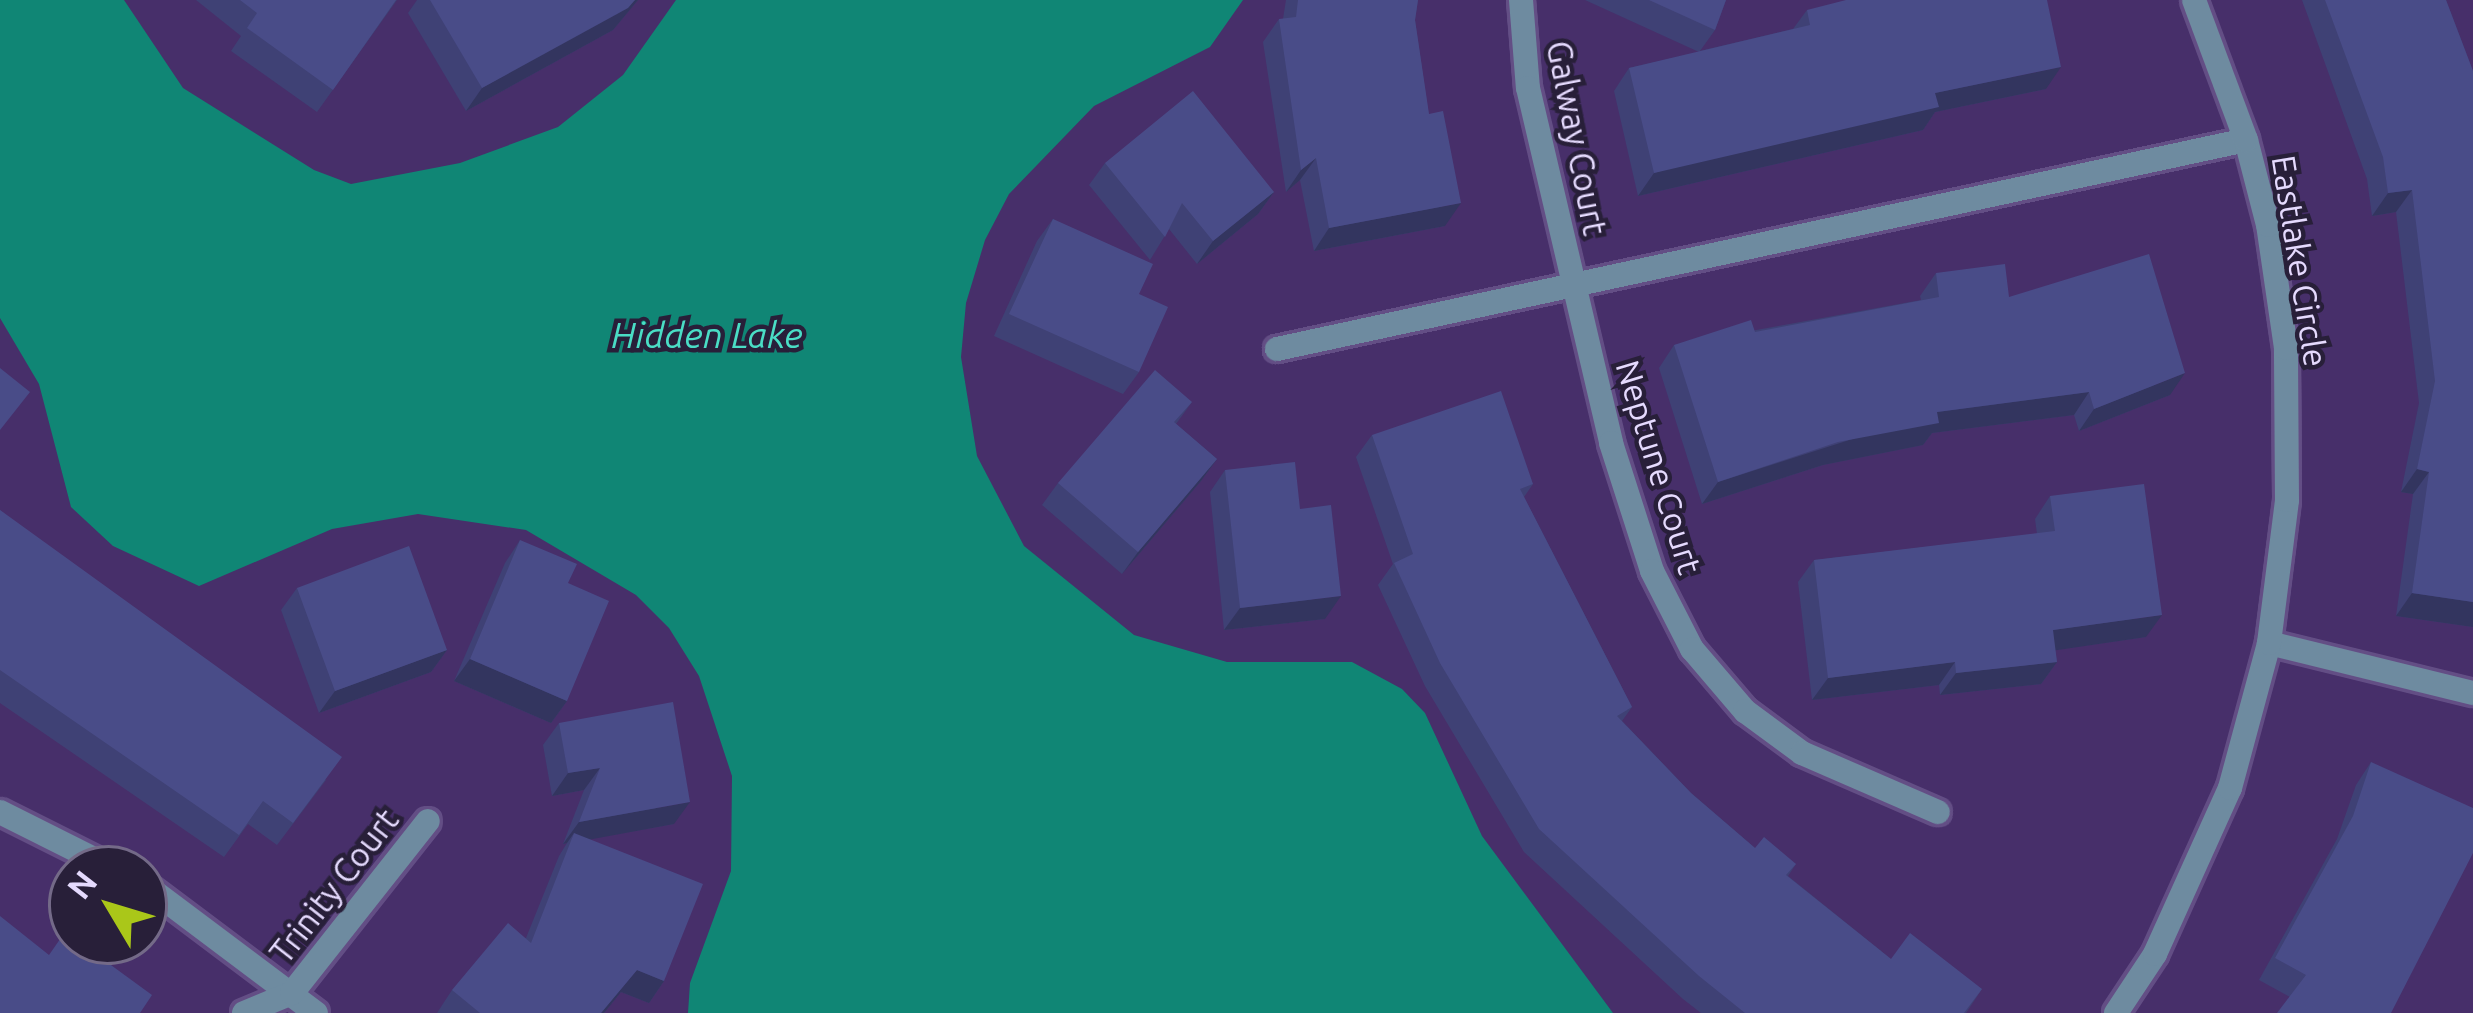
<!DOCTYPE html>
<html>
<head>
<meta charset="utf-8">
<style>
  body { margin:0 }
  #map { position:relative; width:2473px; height:1013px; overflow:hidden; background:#472f6a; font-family:Ubuntu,sans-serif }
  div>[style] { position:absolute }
  .water>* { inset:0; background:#108675 }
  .roads { filter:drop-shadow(3px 0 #634e85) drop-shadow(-3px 0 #634e85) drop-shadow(0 3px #634e85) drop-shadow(0 -3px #634e85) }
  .minor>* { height:24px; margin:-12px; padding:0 12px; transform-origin:12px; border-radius:12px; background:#6e8ba0 }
  .wall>* { inset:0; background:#3f4175 }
  .shaded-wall>* { inset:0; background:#33355f }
  .building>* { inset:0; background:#494c88 }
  span { translate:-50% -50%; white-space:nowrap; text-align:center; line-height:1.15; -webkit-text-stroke:9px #281f39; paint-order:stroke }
  .street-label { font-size:33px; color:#e5dafe }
  .water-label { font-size:36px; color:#4addc5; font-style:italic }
  .north { position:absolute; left:48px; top:845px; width:120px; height:120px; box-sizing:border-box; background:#281f39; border:3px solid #746a88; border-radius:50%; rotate:308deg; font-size:33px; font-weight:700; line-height:48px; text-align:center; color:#e5dafe }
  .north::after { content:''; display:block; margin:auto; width:42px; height:54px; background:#aac719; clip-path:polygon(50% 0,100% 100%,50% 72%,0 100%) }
</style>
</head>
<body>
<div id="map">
  <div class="water">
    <div style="clip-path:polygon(0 0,124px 0,183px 88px,314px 170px,351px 184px,460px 163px,558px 127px,623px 75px,676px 0,1243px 0,1210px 47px,1094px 106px,1009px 194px,985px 240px,966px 303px,961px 357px,977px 456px,1024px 546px,1134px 635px,1227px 662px,1352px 662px,1402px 689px,1425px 713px,1482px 836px,1613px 1013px,688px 1013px,690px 983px,731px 871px,732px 776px,699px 676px,669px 628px,636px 595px,526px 530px,418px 514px,332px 529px,199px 586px,113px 546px,71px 507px,39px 384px,0 318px)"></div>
  </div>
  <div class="roads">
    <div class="minor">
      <div style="left:1521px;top:0;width:88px;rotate:85.5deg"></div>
      <div style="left:1528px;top:88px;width:365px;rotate:76.8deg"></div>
      <div style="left:1611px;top:443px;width:134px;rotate:72.2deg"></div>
      <div style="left:1652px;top:571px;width:88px;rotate:62.9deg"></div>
      <div style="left:1692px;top:649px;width:82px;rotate:49.5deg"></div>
      <div style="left:1745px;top:711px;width:71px;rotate:36.4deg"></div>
      <div style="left:1802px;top:753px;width:148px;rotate:23.5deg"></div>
      <div style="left:1277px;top:349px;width:991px;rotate:-12.17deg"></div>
      <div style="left:2269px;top:643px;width:210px;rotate:13.8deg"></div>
      <div style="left:0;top:812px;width:127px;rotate:26.6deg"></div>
      <div style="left:144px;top:884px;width:215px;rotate:36.9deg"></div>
      <div style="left:244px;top:1013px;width:52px;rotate:-22.6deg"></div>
      <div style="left:292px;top:993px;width:219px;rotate:-51.7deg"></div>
      <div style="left:2116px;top:1013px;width:71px;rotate:-56.5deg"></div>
      <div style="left:2155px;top:954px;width:182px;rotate:-65.7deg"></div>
      <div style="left:2230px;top:788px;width:150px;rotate:-74.9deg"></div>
      <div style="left:2269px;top:643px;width:144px;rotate:-82.8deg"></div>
      <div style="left:2287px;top:500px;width:152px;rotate:-90.4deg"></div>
      <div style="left:2286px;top:348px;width:124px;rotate:-98.3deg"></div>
      <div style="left:2268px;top:225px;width:88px;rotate:-104.5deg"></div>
      <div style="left:2246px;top:140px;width:149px;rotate:-110.4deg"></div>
    </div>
  </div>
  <div class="wall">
    <div style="clip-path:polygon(196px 0,397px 0,317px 112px,231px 51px,241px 36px)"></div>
    <div style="clip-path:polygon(417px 0,638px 0,613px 30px,466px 111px,408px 13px)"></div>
    <div style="clip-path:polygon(1286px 0,1418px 0,1415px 20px,1445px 226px,1314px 251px,1300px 180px,1286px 192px,1263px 42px,1279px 19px,1283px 19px)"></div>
    <div style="clip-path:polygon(1585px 0,1726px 0,1715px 30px,1700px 51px,1793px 29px,1807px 10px,2046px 89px,1935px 112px,1923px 130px,1638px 196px,1614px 91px,1629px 68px,1699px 52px)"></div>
    <div style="clip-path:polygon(2302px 0,2446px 0,2473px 71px,2473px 627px,2396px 616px,2413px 494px,2401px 492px,2419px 403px,2396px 212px,2372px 216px,2367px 179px)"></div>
    <div style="clip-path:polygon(1105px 163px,1274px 192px,1258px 214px,1197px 264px,1169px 229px,1150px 260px,1089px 185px)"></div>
    <div style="clip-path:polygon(1053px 219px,1139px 294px,1139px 372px,1123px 394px,994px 336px,1037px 241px)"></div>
    <div style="clip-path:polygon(1936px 273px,2009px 297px,2170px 395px,2079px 431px,2074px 415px,1932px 433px,1923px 445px,1823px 465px,1702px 504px,1659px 368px,1674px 345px,1921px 300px,1920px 296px)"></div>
    <div style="clip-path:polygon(1192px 402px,1176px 424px,1217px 459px,1201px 481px,1122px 574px,1042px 505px,1058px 483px)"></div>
    <div style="clip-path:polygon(1372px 435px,1533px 484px,1524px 497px,1632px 707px,1622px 721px,1691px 793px,1755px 848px,1796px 864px,1788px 876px,1891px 959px,1982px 989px,1966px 1013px,1701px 1013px,1683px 999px,1524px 852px,1425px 686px,1378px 585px,1393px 564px,1356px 457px)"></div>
    <div style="clip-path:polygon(1225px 470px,1325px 619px,1224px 630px,1210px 492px)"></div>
    <div style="clip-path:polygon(2050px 496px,2146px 637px,2055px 650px,2057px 662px,2041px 684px,1940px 695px,1939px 685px,1812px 700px,1798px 582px,1814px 560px,2037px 534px,2035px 519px)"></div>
    <div style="clip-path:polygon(0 510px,326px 780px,277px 845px,248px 824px,224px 857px,0 703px)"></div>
    <div style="clip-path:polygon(520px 540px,567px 701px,551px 723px,454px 681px,505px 563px)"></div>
    <div style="clip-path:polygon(297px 588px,447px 650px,431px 672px,319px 713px,281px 610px)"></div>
    <div style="clip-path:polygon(559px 723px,674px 824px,590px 839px,664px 981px,649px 1003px,621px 992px,604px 1013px,437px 1013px,452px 990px,526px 938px,559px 856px,567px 843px,563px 844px,584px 790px,552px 796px,543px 745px)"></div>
    <div style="clip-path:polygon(2371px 762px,2391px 1013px,2290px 997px,2259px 980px,2337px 839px,2356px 785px)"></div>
  </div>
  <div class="shaded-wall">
    <div style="clip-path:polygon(635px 0,638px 0,613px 30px,466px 111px,482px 88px)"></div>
    <div style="clip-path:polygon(2061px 67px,2046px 89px,1935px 112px,1923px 130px,1638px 196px,1654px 173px,1935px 93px)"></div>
    <div style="clip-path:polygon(1316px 158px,1300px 180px,1286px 192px,1301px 170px)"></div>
    <div style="clip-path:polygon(2412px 190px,2396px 212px,2372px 216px,2388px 193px)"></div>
    <div style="clip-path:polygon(1274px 192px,1258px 214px,1197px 264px,1213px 241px)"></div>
    <div style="clip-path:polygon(1461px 203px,1445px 226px,1314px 251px,1329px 228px)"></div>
    <div style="clip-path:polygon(2185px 373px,2170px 395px,2079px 431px,2094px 409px)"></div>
    <div style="clip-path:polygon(2089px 392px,2074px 415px,1932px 433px,1923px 445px,1823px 465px,1702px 504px,1718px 482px,1937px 412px)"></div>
    <div style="clip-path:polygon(1217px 459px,1201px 481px,1122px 574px,1138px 552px)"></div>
    <div style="clip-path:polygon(2417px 469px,2429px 472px,2413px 494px,2401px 492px)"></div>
    <div style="clip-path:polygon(2412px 593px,2473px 602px,2473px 627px,2396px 616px)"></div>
    <div style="clip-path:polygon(1341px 596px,1325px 619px,1224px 630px,1240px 608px)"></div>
    <div style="clip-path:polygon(2162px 615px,2146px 637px,2037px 653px,2053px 630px)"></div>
    <div style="clip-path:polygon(447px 650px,431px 672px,319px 713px,335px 691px)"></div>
    <div style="clip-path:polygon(470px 659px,567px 701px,551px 723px,454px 681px)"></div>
    <div style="clip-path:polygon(1955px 662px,1939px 685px,1812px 700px,1828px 678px)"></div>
    <div style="clip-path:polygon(2057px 662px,2041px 684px,1940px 695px,1956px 673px)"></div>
    <div style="clip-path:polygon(600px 768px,584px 790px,552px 796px,568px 773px)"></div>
    <div style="clip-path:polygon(690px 802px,674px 824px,571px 843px,574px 833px,567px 843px,563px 844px,579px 822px)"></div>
    <div style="clip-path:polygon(637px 970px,664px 981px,649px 1003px,621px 992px,604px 1013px,601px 1013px)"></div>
  </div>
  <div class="building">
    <div style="clip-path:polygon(240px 0,396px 0,333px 90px,247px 28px,257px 13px)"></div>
    <div style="clip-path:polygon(430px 0,635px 0,628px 8px,482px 88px)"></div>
    <div style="clip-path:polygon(1298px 0,1418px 0,1415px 20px,1429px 114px,1443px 111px,1461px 203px,1329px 228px,1316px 158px,1301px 170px,1279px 19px,1296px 17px)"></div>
    <div style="clip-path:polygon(1649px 0,1726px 0,1715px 30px)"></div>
    <div style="clip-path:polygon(1846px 0,2047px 0,2061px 67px,1935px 93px,1939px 107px,1654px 173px,1629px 68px,1810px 25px,1807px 10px)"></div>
    <div style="clip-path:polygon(2325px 0,2446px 0,2473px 71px,2473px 602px,2412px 593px,2429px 472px,2417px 469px,2435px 381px,2412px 190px,2388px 193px,2383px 157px)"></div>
    <div style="clip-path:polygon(1193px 91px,1274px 192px,1213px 241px,1182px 203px,1165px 237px,1105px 163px)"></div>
    <div style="clip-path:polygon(1053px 219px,1153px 264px,1139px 294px,1168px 307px,1139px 372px,1009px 314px)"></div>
    <div style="clip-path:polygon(2149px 254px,2185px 373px,2094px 409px,2089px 392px,1937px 412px,1939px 423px,1838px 442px,1718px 482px,1674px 345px,1751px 320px,1755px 332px,1939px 297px,1936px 273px,2005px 264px,2009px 297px)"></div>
    <div style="clip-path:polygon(0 368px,30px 392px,0 430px)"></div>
    <div style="clip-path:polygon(1155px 370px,1192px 402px,1174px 422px,1217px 459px,1138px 552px,1058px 483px)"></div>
    <div style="clip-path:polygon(1501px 391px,1533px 484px,1520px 489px,1632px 707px,1617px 716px,1691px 793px,1755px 848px,1764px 837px,1796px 864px,1786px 875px,1891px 959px,1910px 933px,1982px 989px,1964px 1013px,1745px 1013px,1699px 976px,1539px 829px,1440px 663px,1394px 563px,1413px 554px,1372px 435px)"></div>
    <div style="clip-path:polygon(1295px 462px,1300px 509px,1331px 505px,1341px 596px,1240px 608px,1225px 470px)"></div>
    <div style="clip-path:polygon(2144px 484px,2162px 615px,2053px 630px,2057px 662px,1956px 673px,1955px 662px,1828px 678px,1814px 560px,2055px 531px,2050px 496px)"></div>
    <div style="clip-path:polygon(0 510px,342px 757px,293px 823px,263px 801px,239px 835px,0 670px)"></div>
    <div style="clip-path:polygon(520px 540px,577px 564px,568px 583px,609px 601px,567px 701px,470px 659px)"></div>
    <div style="clip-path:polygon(409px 546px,447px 650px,335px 691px,297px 588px)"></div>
    <div style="clip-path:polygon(673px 702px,690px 802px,579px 822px,600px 768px,568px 773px,559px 723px)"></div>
    <div style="clip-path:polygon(2371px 762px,2473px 808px,2473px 853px,2391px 1013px,2277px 1013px,2306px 975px,2275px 958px,2353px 816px)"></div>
    <div style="clip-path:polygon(574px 833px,703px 884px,664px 981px,637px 970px,601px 1013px,480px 1013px,452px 990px,508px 923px,531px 943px)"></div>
    <div style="clip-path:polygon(0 916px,49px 955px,65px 932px,72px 937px,72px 941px,78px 941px,152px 995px,140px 1013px,0 1013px)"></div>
  </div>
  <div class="street-label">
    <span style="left:1577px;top:138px;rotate:79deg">Galway Court</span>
    <span style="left:2300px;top:261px;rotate:81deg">Eastlake Circle</span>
    <span style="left:1659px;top:467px;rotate:73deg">Neptune Court</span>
    <span style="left:334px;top:886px;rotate:-52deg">Trinity Court</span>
  </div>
  <div class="water-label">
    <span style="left:707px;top:335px">Hidden Lake</span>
  </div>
  <div class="north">N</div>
</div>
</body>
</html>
